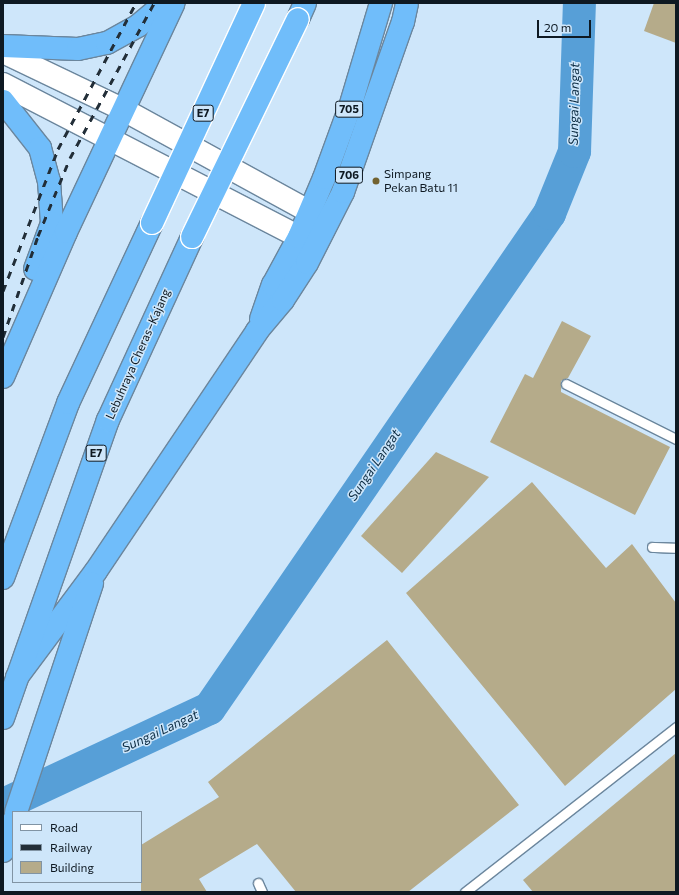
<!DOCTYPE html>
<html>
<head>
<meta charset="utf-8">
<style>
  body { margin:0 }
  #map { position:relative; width:679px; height:895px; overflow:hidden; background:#cee6fa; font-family:Commissioner,sans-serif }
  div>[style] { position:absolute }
  .river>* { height:33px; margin:-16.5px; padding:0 16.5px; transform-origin:16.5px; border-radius:16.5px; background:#579fd7 }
  .building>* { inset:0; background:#b5ab8a }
  .roads { filter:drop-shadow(1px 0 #6b869d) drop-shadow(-1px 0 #6b869d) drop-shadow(0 1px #6b869d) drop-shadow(0 -1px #6b869d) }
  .service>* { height:9px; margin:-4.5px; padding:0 4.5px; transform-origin:4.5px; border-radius:4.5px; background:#fff }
  .tertiary>* { height:22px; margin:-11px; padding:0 11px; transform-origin:11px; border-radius:11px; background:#fff }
  .motorway>* { height:22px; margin:-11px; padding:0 11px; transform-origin:11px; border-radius:11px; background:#70bdfa }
  .rail>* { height:3px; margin-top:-1.5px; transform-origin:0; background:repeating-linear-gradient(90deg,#222e38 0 7px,transparent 0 14px) }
  .bridges { filter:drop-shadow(1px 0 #fff) drop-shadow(-1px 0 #fff) drop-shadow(0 1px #fff) drop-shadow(0 -1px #fff) }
  .motorway-bridge>* { height:22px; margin:-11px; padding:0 11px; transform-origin:11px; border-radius:11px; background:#70bdfa }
  .dots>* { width:11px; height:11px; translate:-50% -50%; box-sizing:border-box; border:2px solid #cee6fa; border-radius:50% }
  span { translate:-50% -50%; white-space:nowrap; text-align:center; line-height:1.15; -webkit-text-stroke:3px #cee6fa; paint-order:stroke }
  .shield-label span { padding:1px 3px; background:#cee6fa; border:1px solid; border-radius:3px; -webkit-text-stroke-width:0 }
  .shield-label { font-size:11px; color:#0e1922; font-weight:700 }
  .poi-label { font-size:12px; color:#0e1922 }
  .left { translate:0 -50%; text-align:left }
  .street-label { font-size:12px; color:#0e1922 }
  .water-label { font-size:13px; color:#0c2c43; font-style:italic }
  .frame { position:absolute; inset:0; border:4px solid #0e1922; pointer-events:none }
  .legend { position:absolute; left:12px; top:811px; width:130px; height:72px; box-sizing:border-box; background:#cee6fa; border:1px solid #8194a4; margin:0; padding:5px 7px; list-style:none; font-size:12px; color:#0e1922 }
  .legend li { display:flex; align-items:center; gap:8px; height:20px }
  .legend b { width:20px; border:1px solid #8194a4 }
  .scale { position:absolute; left:537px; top:20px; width:54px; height:18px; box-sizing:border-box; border:2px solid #0e1922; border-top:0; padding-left:5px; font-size:12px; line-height:14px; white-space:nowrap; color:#0e1922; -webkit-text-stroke:3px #cee6fa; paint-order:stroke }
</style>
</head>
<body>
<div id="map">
  <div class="river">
    <div style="left:3px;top:804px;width:227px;rotate:-25deg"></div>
    <div style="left:209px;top:708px;width:601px;rotate:-55.52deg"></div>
    <div style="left:549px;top:213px;width:67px;rotate:-68deg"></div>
    <div style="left:574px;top:151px;width:148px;rotate:-88.1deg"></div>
  </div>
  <div class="building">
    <div style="clip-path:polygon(654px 3px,676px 3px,676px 43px,644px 31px)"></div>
    <div style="clip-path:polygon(562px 321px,591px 336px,568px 378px,561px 381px,561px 392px,670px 447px,635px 515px,490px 442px,525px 374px,533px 378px)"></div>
    <div style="clip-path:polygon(436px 452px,489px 477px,402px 573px,361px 536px)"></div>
    <div style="clip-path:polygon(532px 482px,606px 568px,632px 544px,676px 603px,676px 689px,565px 786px,406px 593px)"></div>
    <div style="clip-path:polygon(387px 640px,519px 805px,408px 892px,296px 892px,257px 844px,199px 879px,207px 892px,141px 892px,141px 845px,219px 797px,208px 782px)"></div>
    <div style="clip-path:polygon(676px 753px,676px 892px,533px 892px,523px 880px)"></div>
  </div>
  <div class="roads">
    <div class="service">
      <div style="left:566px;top:384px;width:123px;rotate:26.6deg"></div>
      <div style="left:652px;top:547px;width:24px;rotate:2deg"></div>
      <div style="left:258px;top:883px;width:10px;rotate:66deg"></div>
      <div style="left:465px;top:892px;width:268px;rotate:-38deg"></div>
    </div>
    <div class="tertiary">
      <div style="left:3px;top:52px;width:134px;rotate:25.6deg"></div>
      <div style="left:124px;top:110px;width:212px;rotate:28.7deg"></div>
      <div style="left:3px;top:84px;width:333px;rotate:27.3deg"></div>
    </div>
    <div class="motorway">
      <div style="left:298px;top:19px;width:17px;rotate:-66deg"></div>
      <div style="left:3px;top:46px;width:75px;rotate:2.3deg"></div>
      <div style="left:78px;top:49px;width:30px;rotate:-12deg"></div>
      <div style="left:107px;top:43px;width:37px;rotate:-29deg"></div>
      <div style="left:139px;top:25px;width:34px;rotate:-40deg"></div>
      <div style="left:3px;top:101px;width:60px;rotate:51.8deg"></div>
      <div style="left:40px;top:148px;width:34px;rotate:75deg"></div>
      <div style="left:49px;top:181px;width:42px;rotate:85.9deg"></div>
      <div style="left:52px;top:223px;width:49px;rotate:110.3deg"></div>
      <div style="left:261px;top:319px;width:36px;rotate:-71deg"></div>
      <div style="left:273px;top:285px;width:55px;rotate:-61.6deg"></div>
      <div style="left:299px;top:237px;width:64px;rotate:-67deg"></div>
      <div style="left:324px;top:178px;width:76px;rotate:-69.9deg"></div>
      <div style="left:350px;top:107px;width:109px;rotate:-73.4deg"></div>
      <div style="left:3px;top:377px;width:158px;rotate:-66.5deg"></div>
      <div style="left:66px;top:232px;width:253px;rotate:-64.8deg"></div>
      <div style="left:3px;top:578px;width:187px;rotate:-69.6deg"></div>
      <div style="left:68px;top:403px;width:199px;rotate:-65deg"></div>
      <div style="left:17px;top:677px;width:132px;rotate:-53.3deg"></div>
      <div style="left:96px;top:571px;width:289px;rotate:-56.1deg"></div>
      <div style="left:257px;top:331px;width:40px;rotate:-50deg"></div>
      <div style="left:283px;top:300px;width:44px;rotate:-57deg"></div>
      <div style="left:307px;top:263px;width:80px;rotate:-63.1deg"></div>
      <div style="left:343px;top:192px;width:180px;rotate:-70.6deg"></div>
      <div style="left:403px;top:22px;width:19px;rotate:-78deg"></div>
      <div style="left:3px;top:718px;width:316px;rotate:-70.6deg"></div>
      <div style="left:108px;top:420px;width:201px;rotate:-65.3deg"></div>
      <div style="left:16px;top:812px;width:241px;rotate:-71.6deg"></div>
      <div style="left:3px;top:851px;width:31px;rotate:-71deg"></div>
    </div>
  </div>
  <div class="rail">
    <div style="left:3px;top:291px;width:152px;rotate:-68.8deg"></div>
    <div style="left:58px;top:149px;width:166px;rotate:-61.9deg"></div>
    <div style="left:3px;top:337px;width:107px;rotate:-70.9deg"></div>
    <div style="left:38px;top:236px;width:84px;rotate:-67.7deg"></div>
    <div style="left:70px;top:158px;width:176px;rotate:-61.5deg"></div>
  </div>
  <div class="bridges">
    <div class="motorway-bridge">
      <div style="left:152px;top:223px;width:242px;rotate:-65.1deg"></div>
      <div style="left:192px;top:237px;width:242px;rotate:-64.1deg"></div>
    </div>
  </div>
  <div class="dots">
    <div style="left:376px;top:181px;background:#726230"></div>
  </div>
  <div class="shield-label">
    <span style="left:349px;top:109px">705</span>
    <span style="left:203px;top:113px">E7</span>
    <span style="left:349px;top:175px">706</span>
    <span style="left:96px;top:453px">E7</span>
  </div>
  <div class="poi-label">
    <span class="left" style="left:384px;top:181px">Simpang<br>Pekan Batu 11</span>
  </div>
  <div class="street-label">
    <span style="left:138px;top:354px;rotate:-66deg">Lebuhraya Cheras–Kajang</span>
  </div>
  <div class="water-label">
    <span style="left:574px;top:104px;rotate:-89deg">Sungai Langat</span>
    <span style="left:374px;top:465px;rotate:-56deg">Sungai Langat</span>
    <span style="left:160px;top:731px;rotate:-25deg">Sungai Langat</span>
  </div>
  <div class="frame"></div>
  <ul class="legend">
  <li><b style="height:5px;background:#fff"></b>Road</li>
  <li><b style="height:5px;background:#222e38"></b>Railway</li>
  <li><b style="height:11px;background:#b5ab8a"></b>Building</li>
  </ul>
  <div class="scale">20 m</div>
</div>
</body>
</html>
